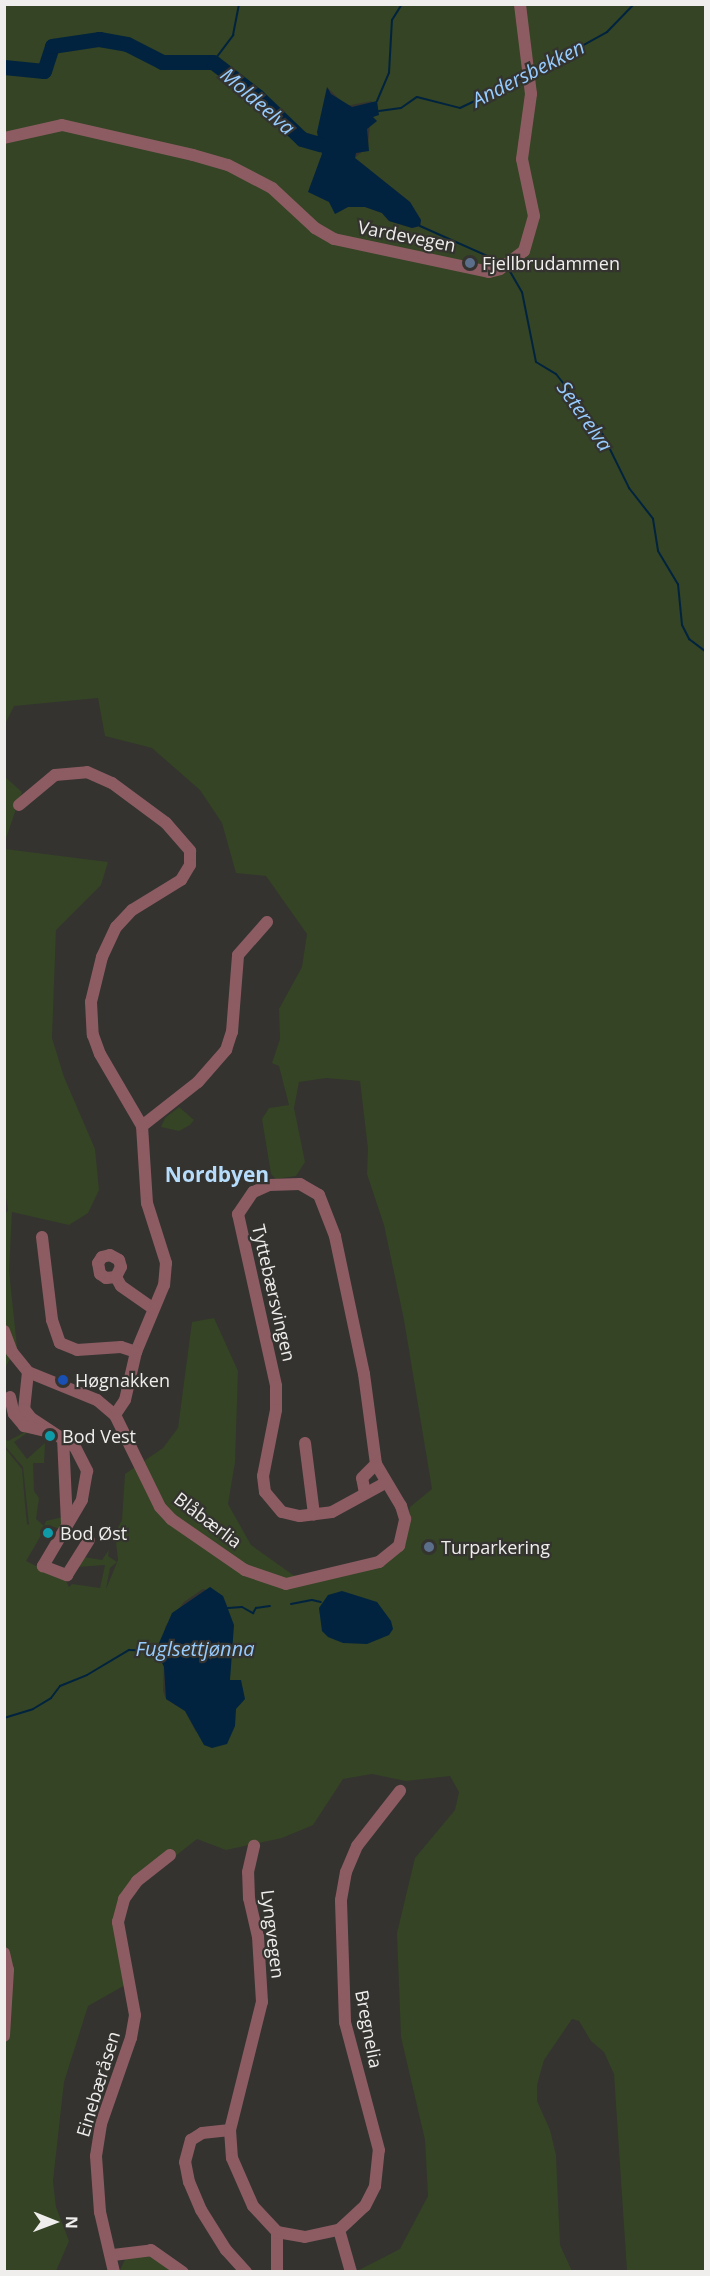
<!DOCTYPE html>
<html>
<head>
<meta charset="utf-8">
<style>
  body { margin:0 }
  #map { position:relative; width:710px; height:2276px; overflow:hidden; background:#343330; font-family:"Open Sans",sans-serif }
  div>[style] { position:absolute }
  .green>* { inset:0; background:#344424 }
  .water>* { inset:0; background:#01233f }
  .stream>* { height:2px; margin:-1px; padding:0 1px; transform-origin:1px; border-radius:1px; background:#01233f }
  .river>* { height:15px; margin:-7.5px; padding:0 7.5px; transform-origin:7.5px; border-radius:7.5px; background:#01233f }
  .minor>* { height:12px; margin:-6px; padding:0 6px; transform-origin:6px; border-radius:6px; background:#8c5c62 }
  .dots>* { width:16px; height:16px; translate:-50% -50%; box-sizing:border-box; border:3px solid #343330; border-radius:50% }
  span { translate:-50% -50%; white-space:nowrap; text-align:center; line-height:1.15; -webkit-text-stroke:4.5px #343330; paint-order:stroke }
  .street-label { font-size:18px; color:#efeeed }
  .poi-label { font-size:18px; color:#efeeed }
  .left { translate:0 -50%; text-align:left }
  .water-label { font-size:20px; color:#97ccfe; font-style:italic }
  .quarter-label { font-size:21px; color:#b6ddfc; font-weight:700 }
  .frame { position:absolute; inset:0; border:6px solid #efeeed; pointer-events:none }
  .north { position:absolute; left:24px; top:2192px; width:60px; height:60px; -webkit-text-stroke:4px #343330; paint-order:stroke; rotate:91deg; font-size:16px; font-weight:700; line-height:24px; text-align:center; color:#efeeed }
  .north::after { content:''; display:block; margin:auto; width:21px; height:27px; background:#efeeed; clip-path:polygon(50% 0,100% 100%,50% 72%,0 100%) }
</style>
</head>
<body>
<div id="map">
  <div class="green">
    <div style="clip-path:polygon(evenodd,5px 5px,705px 5px,705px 2271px,627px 2271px,614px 2074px,604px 2052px,591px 2041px,579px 2021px,572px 2019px,544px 2060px,537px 2085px,537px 2101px,550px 2130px,556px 2155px,560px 2245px,572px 2271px,357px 2271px,400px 2249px,428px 2196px,425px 2140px,401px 2037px,397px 1933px,415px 1858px,455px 1810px,459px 1792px,450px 1776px,406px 1781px,372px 1774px,343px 1779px,313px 1825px,282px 1838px,226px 1850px,197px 1839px,126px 1895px,116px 1928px,127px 1984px,88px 2006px,64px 2082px,53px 2181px,56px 2207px,69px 2241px,56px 2271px,5px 2271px,5px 1448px,22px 1469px,25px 1504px,27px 1524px,29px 1525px,23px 1467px,5px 1446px,5px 1439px,8px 1441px,27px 1431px,34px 1434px,27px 1433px,14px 1442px,27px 1459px,45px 1443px,44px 1463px,33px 1463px,34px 1491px,39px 1498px,36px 1519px,44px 1526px,46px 1521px,63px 1517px,60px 1529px,54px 1527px,43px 1532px,26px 1561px,66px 1581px,69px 1587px,72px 1584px,100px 1588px,105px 1565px,77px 1567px,84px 1557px,102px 1560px,109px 1550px,108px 1556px,117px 1562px,110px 1568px,106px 1589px,118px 1560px,115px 1533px,122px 1520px,125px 1474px,163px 1448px,178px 1428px,192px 1322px,214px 1318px,238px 1371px,235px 1462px,228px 1504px,251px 1545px,293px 1575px,312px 1579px,357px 1571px,389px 1550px,406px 1528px,410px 1507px,432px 1489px,404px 1320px,384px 1225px,367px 1174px,368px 1149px,360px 1081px,326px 1078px,299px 1082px,294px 1108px,305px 1162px,296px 1176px,276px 1179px,271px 1174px,262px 1119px,269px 1108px,289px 1105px,279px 1066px,272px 1063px,280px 1039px,279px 1009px,302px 967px,307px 934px,266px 876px,236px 873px,222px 823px,200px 790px,152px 748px,105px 736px,98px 698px,14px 706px,5px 724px,5px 5px,328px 88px,346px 106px,372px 101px,368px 146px,355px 158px,410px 202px,421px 220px,420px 226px,412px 228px,389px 221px,382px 213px,365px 207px,348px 207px,337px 213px,329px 202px,309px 190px,322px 154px,317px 137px,328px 88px,5px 5px,203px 1589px,223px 1596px,228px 1608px,196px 1732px,185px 1711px,166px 1699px,163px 1691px,165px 1627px,184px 1602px,203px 1589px)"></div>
    <div style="clip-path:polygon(5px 777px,22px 792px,5px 841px)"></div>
    <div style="clip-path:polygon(5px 849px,108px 862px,101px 885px,56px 930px,52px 1038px,64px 1077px,95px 1149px,99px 1190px,88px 1213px,69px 1225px,12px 1212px,9px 1271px,17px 1347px,5px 1368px,4px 1216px,8px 1210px,4px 1185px)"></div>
    <div style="clip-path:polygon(179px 1107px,194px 1120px,190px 1125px,179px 1131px,161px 1127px,165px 1118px)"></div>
    <div style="clip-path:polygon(135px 2254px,156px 2257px,176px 2271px,119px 2272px,126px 2258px)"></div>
  </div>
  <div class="water">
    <div style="clip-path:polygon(327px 87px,331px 94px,352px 107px,377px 101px,379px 115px,373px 117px,377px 121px,367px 129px,369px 151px,356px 153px,355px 158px,410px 202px,421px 220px,420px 226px,412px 228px,389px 221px,382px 213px,365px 207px,348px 207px,335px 214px,329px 202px,308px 192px,322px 154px,317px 132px)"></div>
    <div style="clip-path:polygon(210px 1587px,223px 1596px,234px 1625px,230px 1680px,241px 1680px,245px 1699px,236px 1709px,235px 1726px,227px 1744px,212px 1748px,204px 1745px,185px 1711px,166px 1699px,164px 1667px,156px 1650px,172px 1613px)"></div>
    <div style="clip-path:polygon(342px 1591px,377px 1602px,391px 1621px,393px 1629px,389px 1635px,367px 1644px,343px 1643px,328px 1637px,322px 1631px,319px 1608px,328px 1595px)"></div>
  </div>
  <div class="stream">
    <div style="left:213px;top:62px;width:34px;rotate:-53deg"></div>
    <div style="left:233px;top:35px;width:32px;rotate:-79deg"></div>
    <div style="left:533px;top:73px;width:85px;rotate:-29deg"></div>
    <div style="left:607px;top:32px;width:39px;rotate:-46deg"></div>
    <div style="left:377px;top:101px;width:30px;rotate:-67deg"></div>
    <div style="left:389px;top:73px;width:53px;rotate:-86.8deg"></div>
    <div style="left:392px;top:20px;width:19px;rotate:-58deg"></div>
    <div style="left:379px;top:111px;width:22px;rotate:-8deg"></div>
    <div style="left:401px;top:108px;width:19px;rotate:-35deg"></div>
    <div style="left:417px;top:97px;width:44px;rotate:14.3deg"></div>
    <div style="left:460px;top:108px;width:72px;rotate:-25.5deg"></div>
    <div style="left:420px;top:226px;width:89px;rotate:24deg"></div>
    <div style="left:508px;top:268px;width:28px;rotate:60deg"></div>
    <div style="left:522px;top:292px;width:71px;rotate:78.7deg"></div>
    <div style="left:536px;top:362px;width:23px;rotate:31deg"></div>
    <div style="left:556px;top:374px;width:73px;rotate:51.7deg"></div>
    <div style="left:601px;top:431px;width:64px;rotate:63.8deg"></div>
    <div style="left:629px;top:488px;width:39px;rotate:52deg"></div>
    <div style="left:653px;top:519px;width:32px;rotate:81deg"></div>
    <div style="left:658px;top:551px;width:39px;rotate:59deg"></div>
    <div style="left:678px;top:584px;width:41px;rotate:84.4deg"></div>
    <div style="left:682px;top:625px;width:16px;rotate:63deg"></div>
    <div style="left:689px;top:639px;width:21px;rotate:37deg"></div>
    <div style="left:291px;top:1604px;width:21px;rotate:-11deg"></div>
    <div style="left:312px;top:1600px;width:9px;rotate:13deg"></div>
    <div style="left:228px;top:1608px;width:14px;rotate:-4deg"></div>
    <div style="left:242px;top:1607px;width:13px;rotate:29deg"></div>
    <div style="left:253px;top:1613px;width:6px;rotate:-59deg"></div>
    <div style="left:256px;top:1608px;width:14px;rotate:-8deg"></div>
    <div style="left:4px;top:1718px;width:30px;rotate:-17deg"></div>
    <div style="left:33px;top:1709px;width:21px;rotate:-31deg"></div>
    <div style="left:51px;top:1698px;width:15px;rotate:-53deg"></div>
    <div style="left:60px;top:1686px;width:29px;rotate:-22deg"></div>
    <div style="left:87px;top:1675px;width:49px;rotate:-30.8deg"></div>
    <div style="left:129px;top:1650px;width:27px;rotate:2deg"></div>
  </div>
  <div class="river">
    <div style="left:4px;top:67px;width:40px;rotate:5.7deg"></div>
    <div style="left:44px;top:71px;width:26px;rotate:-72deg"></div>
    <div style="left:52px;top:46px;width:48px;rotate:-8.5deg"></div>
    <div style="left:99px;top:39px;width:28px;rotate:10deg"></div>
    <div style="left:127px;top:44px;width:39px;rotate:27deg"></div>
    <div style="left:162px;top:62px;width:51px"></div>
    <div style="left:213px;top:62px;width:56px;rotate:37.7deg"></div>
    <div style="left:257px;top:96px;width:62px;rotate:43.7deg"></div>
    <div style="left:302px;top:139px;width:19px;rotate:16deg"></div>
  </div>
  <div class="minor">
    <div style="left:4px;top:138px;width:59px;rotate:-12.6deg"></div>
    <div style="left:62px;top:125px;width:134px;rotate:12.9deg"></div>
    <div style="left:193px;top:155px;width:36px;rotate:16deg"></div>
    <div style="left:228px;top:165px;width:50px;rotate:27.6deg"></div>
    <div style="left:272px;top:188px;width:59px;rotate:42.9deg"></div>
    <div style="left:315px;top:228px;width:22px;rotate:30deg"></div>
    <div style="left:334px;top:239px;width:158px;rotate:12deg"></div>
    <div style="left:489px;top:272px;width:11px;rotate:-15deg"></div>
    <div style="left:500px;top:269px;width:30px;rotate:-37deg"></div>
    <div style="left:524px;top:251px;width:36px;rotate:-74deg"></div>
    <div style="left:534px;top:216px;width:58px;rotate:-101.9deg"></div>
    <div style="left:522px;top:159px;width:66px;rotate:-82.1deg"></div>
    <div style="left:531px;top:94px;width:91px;rotate:-97deg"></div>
    <div style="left:19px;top:805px;width:47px;rotate:-39.8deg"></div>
    <div style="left:55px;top:775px;width:32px;rotate:-5deg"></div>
    <div style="left:87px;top:772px;width:27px;rotate:24deg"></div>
    <div style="left:112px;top:783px;width:67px;rotate:36.5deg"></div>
    <div style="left:166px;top:823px;width:37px;rotate:49deg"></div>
    <div style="left:190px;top:851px;width:14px;rotate:90deg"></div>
    <div style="left:190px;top:865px;width:17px;rotate:121deg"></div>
    <div style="left:181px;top:880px;width:57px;rotate:148.5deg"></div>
    <div style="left:132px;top:910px;width:23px;rotate:133deg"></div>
    <div style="left:116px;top:927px;width:33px;rotate:115deg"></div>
    <div style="left:102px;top:957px;width:46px;rotate:103.7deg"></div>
    <div style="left:91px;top:1002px;width:33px;rotate:87deg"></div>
    <div style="left:93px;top:1035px;width:20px;rotate:70deg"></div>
    <div style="left:100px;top:1054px;width:83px;rotate:59.7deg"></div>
    <div style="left:142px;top:1126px;width:77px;rotate:86.3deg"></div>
    <div style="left:147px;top:1203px;width:63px;rotate:72.4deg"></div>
    <div style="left:166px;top:1263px;width:22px;rotate:95deg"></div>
    <div style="left:164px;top:1285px;width:73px;rotate:112.7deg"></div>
    <div style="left:136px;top:1352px;width:49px;rotate:102.9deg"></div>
    <div style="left:125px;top:1400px;width:18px;rotate:124deg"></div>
    <div style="left:142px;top:1126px;width:71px;rotate:-38.2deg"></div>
    <div style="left:198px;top:1082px;width:43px;rotate:-48.8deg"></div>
    <div style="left:226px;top:1050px;width:19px;rotate:-72deg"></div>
    <div style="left:232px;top:1032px;width:77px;rotate:-85.5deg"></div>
    <div style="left:238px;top:955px;width:44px;rotate:-48.7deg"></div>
    <div style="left:42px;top:1237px;width:84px;rotate:83.1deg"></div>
    <div style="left:52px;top:1320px;width:24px;rotate:71deg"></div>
    <div style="left:60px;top:1343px;width:18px;rotate:22deg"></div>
    <div style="left:77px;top:1350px;width:44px;rotate:-3.9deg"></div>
    <div style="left:121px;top:1347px;width:16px;rotate:18deg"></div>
    <div style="left:116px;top:1277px;width:10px;rotate:174deg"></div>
    <div style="left:106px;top:1278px;width:7px;rotate:-146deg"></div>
    <div style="left:100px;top:1274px;width:11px;rotate:-100deg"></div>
    <div style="left:98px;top:1263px;width:7px;rotate:-56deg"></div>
    <div style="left:102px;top:1257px;width:8px;rotate:-14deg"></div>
    <div style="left:110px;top:1255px;width:10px;rotate:29deg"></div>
    <div style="left:119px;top:1260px;width:7px;rotate:74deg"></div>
    <div style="left:121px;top:1267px;width:11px;rotate:117deg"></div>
    <div style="left:116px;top:1277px;width:10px;rotate:61deg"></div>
    <div style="left:121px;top:1286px;width:39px;rotate:35deg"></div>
    <div style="left:4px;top:1331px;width:22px;rotate:69deg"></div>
    <div style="left:12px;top:1352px;width:26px;rotate:51deg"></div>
    <div style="left:28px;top:1372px;width:74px;rotate:22.1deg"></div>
    <div style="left:97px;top:1400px;width:23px;rotate:40deg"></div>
    <div style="left:115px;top:1415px;width:102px;rotate:63.9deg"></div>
    <div style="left:160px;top:1507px;width:16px;rotate:47deg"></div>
    <div style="left:171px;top:1519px;width:90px;rotate:34.6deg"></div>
    <div style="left:245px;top:1570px;width:43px;rotate:18.9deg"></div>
    <div style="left:286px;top:1584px;width:96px;rotate:-13.3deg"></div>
    <div style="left:379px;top:1562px;width:26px;rotate:-39deg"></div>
    <div style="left:399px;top:1546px;width:28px;rotate:-77deg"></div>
    <div style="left:405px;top:1519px;width:14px;rotate:-107deg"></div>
    <div style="left:401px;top:1506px;width:49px;rotate:-120.8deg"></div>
    <div style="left:376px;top:1464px;width:91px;rotate:-97.6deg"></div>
    <div style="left:364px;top:1374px;width:141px;rotate:-101.9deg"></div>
    <div style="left:335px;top:1236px;width:44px;rotate:-111.3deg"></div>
    <div style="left:319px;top:1195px;width:22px;rotate:-150deg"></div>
    <div style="left:300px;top:1184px;width:31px;rotate:178deg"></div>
    <div style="left:269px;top:1185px;width:17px;rotate:156deg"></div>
    <div style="left:253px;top:1192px;width:27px;rotate:124deg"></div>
    <div style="left:238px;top:1214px;width:176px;rotate:77.5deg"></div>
    <div style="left:276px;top:1386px;width:24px;rotate:90deg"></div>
    <div style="left:276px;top:1410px;width:67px;rotate:101.1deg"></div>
    <div style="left:263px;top:1476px;width:16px;rotate:83deg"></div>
    <div style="left:265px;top:1492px;width:26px;rotate:50deg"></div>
    <div style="left:282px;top:1512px;width:18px;rotate:13deg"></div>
    <div style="left:300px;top:1516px;width:32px;rotate:-7deg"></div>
    <div style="left:332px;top:1512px;width:60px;rotate:-28.7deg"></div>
    <div style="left:28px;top:1372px;width:37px;rotate:96deg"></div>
    <div style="left:24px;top:1409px;width:11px;rotate:52deg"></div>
    <div style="left:31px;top:1418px;width:53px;rotate:33.4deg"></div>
    <div style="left:75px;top:1447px;width:27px;rotate:63deg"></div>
    <div style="left:87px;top:1471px;width:29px;rotate:100deg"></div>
    <div style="left:82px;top:1500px;width:77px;rotate:120.6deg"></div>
    <div style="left:43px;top:1566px;width:26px;rotate:21deg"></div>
    <div style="left:67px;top:1575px;width:41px;rotate:-57.8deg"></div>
    <div style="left:10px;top:1397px;width:17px;rotate:77deg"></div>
    <div style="left:14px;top:1414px;width:16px;rotate:50deg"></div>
    <div style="left:24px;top:1426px;width:27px;rotate:13deg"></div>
    <div style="left:63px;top:1438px;width:86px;rotate:87.3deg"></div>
    <div style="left:305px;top:1443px;width:72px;rotate:82.8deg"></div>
    <div style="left:365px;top:1493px;width:15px;rotate:-101deg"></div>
    <div style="left:362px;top:1478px;width:20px;rotate:-45deg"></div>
    <div style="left:4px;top:1953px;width:17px;rotate:77deg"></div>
    <div style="left:8px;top:1970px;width:66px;rotate:93.5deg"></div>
    <div style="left:230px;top:2130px;width:132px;rotate:-76deg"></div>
    <div style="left:262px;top:2002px;width:65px;rotate:-93.5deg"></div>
    <div style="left:258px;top:1937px;width:40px;rotate:-103deg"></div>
    <div style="left:249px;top:1898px;width:26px;rotate:-92deg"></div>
    <div style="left:248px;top:1872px;width:27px;rotate:-77deg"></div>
    <div style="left:113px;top:2255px;width:38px;rotate:-7deg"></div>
    <div style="left:151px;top:2250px;width:39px;rotate:35deg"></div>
    <div style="left:114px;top:2272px;width:62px;rotate:-103.1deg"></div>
    <div style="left:100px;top:2212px;width:56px;rotate:-94.1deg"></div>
    <div style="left:96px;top:2156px;width:32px;rotate:-81deg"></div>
    <div style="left:101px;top:2124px;width:91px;rotate:-70.8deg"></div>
    <div style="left:131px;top:2038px;width:23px;rotate:-80deg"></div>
    <div style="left:135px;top:2015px;width:95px;rotate:-100.4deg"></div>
    <div style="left:118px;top:1922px;width:24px;rotate:-75deg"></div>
    <div style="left:124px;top:1899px;width:22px;rotate:-54deg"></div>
    <div style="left:137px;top:1881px;width:42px;rotate:-38.2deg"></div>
    <div style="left:246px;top:2272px;width:30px;rotate:-132deg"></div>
    <div style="left:226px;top:2250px;width:47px;rotate:-122deg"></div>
    <div style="left:201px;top:2210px;width:30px;rotate:-113deg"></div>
    <div style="left:189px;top:2182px;width:20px;rotate:-101deg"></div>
    <div style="left:185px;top:2162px;width:23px;rotate:-75deg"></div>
    <div style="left:191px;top:2140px;width:13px;rotate:-32deg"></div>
    <div style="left:202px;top:2133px;width:28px;rotate:-6deg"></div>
    <div style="left:230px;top:2130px;width:28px;rotate:86deg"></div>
    <div style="left:232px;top:2158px;width:52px;rotate:66.4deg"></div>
    <div style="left:253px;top:2206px;width:35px;rotate:47deg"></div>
    <div style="left:277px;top:2272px;width:40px;rotate:-90deg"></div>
    <div style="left:277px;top:2232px;width:28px;rotate:10deg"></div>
    <div style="left:305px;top:2237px;width:35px;rotate:-12deg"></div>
    <div style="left:351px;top:2272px;width:44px;rotate:-105.9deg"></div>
    <div style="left:339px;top:2230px;width:35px;rotate:-43deg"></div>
    <div style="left:365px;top:2206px;width:22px;rotate:-63deg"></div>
    <div style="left:375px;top:2186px;width:36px;rotate:-84deg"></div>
    <div style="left:379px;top:2150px;width:132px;rotate:-104.9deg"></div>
    <div style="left:345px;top:2022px;width:122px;rotate:-91.9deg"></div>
    <div style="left:341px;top:1900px;width:28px;rotate:-80deg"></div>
    <div style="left:346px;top:1872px;width:28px;rotate:-67deg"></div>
    <div style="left:357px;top:1846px;width:70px;rotate:-52deg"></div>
  </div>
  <div class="dots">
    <div style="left:470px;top:263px;background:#5c6f8a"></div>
    <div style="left:63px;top:1380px;background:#1a4fb4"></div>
    <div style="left:50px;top:1436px;background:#0f9aa8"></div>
    <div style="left:48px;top:1533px;background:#0f9aa8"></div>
    <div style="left:429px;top:1547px;background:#5c6f8a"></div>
  </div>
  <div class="street-label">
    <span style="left:407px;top:236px;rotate:11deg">Vardevegen</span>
    <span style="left:274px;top:1293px;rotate:77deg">Tyttebærsvingen</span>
    <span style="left:208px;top:1520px;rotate:37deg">Blåbærlia</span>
    <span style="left:273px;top:1934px;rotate:83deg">Lyngvegen</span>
    <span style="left:369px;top:2029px;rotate:79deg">Bregnelia</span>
    <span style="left:98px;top:2084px;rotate:-73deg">Einebæråsen</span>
  </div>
  <div class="poi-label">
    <span class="left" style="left:482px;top:263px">Fjellbrudammen</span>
    <span class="left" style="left:75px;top:1380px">Høgnakken</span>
    <span class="left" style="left:62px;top:1436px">Bod Vest</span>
    <span class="left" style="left:60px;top:1533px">Bod Øst</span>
    <span class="left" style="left:441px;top:1547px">Turparkering</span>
  </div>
  <div class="water-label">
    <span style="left:528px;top:73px;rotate:-27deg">Andersbekken</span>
    <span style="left:258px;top:101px;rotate:41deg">Moldeelva</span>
    <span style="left:585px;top:416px;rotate:55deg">Seterelva</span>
    <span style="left:195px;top:1648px">Fuglsettjønna</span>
  </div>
  <div class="quarter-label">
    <span style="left:217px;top:1174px">Nordbyen</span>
  </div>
  <div class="frame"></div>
  <div class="north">N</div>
</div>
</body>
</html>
